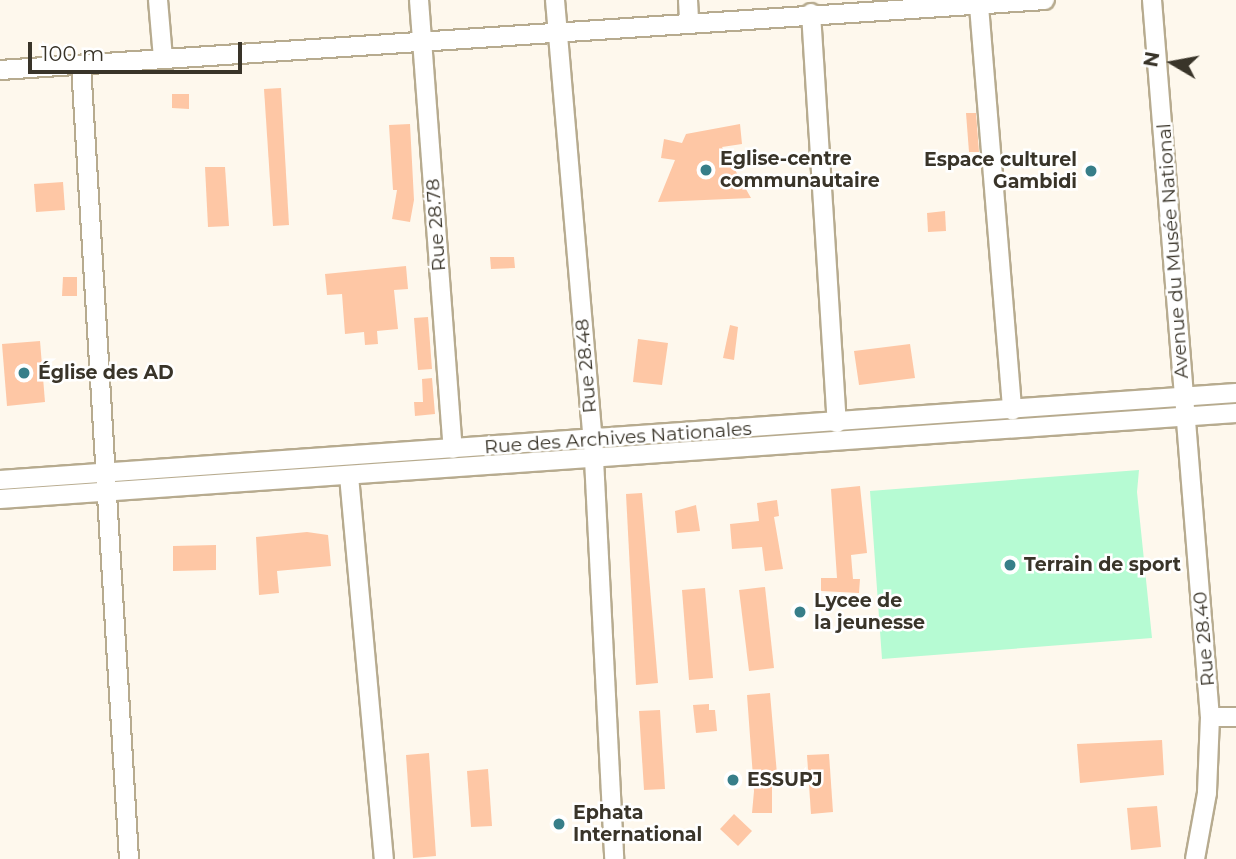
<!DOCTYPE html>
<html>
<head>
<meta charset="utf-8">
<style>
  body { margin:0 }
  #map { position:relative; width:1236px; height:859px; overflow:hidden; background:#fef8ed; font-family:Montserrat,sans-serif }
  div>[style] { position:absolute }
  .green>* { inset:0; background:#b6fbd3 }
  .building>* { inset:0; background:#fec7a5 }
  .roads { filter:drop-shadow(2px 0 #b7ab8f) drop-shadow(-2px 0 #b7ab8f) drop-shadow(0 2px #b7ab8f) drop-shadow(0 -2px #b7ab8f) }
  .minor>* { height:18px; margin:-9px; padding:0 9px; transform-origin:9px; border-radius:9px; background:#fff }
  .dots>* { width:19px; height:19px; translate:-50% -50%; box-sizing:border-box; border:4px solid #fff; border-radius:50% }
  span { translate:-50% -50%; white-space:nowrap; text-align:center; line-height:1.15; -webkit-text-stroke:5px #fff; paint-order:stroke }
  .poi-label { font-size:19px; color:#393429; font-weight:700 }
  .left { translate:0 -50%; text-align:left }
  .right { translate:-100% -50%; text-align:right }
  .street-label { font-size:19px; color:#393429 }
  .north { position:absolute; left:1138px; top:28px; width:70px; height:70px; -webkit-text-stroke:5px #fff; paint-order:stroke; rotate:280deg; font-size:19px; font-weight:700; line-height:28px; text-align:center; color:#393429 }
  .north::after { content:''; display:block; margin:auto; width:24px; height:32px; background:#393429; clip-path:polygon(50% 0,100% 100%,50% 72%,0 100%) }
  .scale { position:absolute; left:28px; top:42px; width:214px; height:32px; box-sizing:border-box; border:4px solid #393429; border-top:0; padding-left:9px; font-size:21px; line-height:24px; white-space:nowrap; color:#393429; -webkit-text-stroke:5px #fff; paint-order:stroke }
</style>
</head>
<body>
<div id="map">
  <div class="green">
    <div style="clip-path:polygon(1139px 470px,1137px 492px,1152px 638px,882px 659px,870px 491px)"></div>
  </div>
  <div class="building">
    <div style="clip-path:polygon(281px 88px,289px 225px,273px 226px,264px 89px)"></div>
    <div style="clip-path:polygon(172px 94px,189px 94px,189px 109px,172px 108px)"></div>
    <div style="clip-path:polygon(966px 113px,976px 113px,979px 152px,969px 152px)"></div>
    <div style="clip-path:polygon(410px 124px,414px 200px,410px 222px,392px 219px,397px 190px,393px 190px,389px 125px)"></div>
    <div style="clip-path:polygon(740px 124px,742px 144px,722px 147px,751px 198px,658px 202px,675px 160px,661px 158px,664px 139px,682px 143px,686px 134px)"></div>
    <div style="clip-path:polygon(205px 167px,225px 167px,229px 226px,208px 227px)"></div>
    <div style="clip-path:polygon(63px 182px,65px 210px,36px 212px,34px 184px)"></div>
    <div style="clip-path:polygon(945px 211px,946px 231px,928px 232px,927px 213px)"></div>
    <div style="clip-path:polygon(490px 257px,514px 257px,515px 268px,491px 269px)"></div>
    <div style="clip-path:polygon(406px 266px,408px 289px,394px 290px,398px 329px,377px 331px,378px 344px,365px 345px,364px 332px,345px 334px,342px 294px,327px 295px,325px 274px)"></div>
    <div style="clip-path:polygon(63px 277px,77px 277px,77px 296px,62px 296px)"></div>
    <div style="clip-path:polygon(428px 317px,432px 369px,418px 370px,414px 318px)"></div>
    <div style="clip-path:polygon(730px 325px,738px 327px,734px 360px,723px 358px)"></div>
    <div style="clip-path:polygon(638px 339px,668px 343px,662px 385px,633px 382px)"></div>
    <div style="clip-path:polygon(40px 341px,45px 402px,7px 406px,2px 344px)"></div>
    <div style="clip-path:polygon(910px 344px,915px 378px,859px 385px,854px 351px)"></div>
    <div style="clip-path:polygon(432px 378px,435px 414px,415px 416px,414px 402px,423px 402px,422px 379px)"></div>
    <div style="clip-path:polygon(860px 486px,867px 553px,851px 555px,853px 579px,860px 579px,859px 593px,821px 591px,821px 578px,837px 578px,831px 489px)"></div>
    <div style="clip-path:polygon(642px 493px,658px 683px,636px 685px,626px 494px)"></div>
    <div style="clip-path:polygon(777px 500px,779px 516px,774px 517px,783px 569px,765px 571px,762px 547px,732px 549px,730px 524px,759px 521px,757px 503px)"></div>
    <div style="clip-path:polygon(696px 505px,700px 531px,677px 533px,675px 511px)"></div>
    <div style="clip-path:polygon(307px 532px,328px 535px,331px 566px,277px 571px,279px 593px,259px 595px,256px 537px)"></div>
    <div style="clip-path:polygon(216px 545px,216px 570px,173px 571px,173px 546px)"></div>
    <div style="clip-path:polygon(765px 587px,774px 668px,749px 671px,739px 590px)"></div>
    <div style="clip-path:polygon(705px 588px,713px 678px,689px 680px,682px 590px)"></div>
    <div style="clip-path:polygon(770px 693px,778px 786px,772px 786px,772px 813px,752px 813px,754px 791px,747px 695px)"></div>
    <div style="clip-path:polygon(709px 704px,709px 710px,715px 710px,717px 731px,696px 733px,693px 705px)"></div>
    <div style="clip-path:polygon(660px 710px,665px 789px,644px 790px,639px 711px)"></div>
    <div style="clip-path:polygon(1162px 740px,1164px 775px,1080px 783px,1077px 744px)"></div>
    <div style="clip-path:polygon(429px 753px,436px 856px,413px 858px,406px 755px)"></div>
    <div style="clip-path:polygon(829px 754px,833px 812px,811px 814px,807px 755px)"></div>
    <div style="clip-path:polygon(488px 769px,492px 826px,471px 827px,467px 771px)"></div>
    <div style="clip-path:polygon(1157px 806px,1161px 847px,1131px 850px,1127px 808px)"></div>
    <div style="clip-path:polygon(734px 814px,752px 831px,738px 846px,720px 829px)"></div>
  </div>
  <div class="roads">
    <div class="minor">
      <div style="left:158px;top:0;width:58px;rotate:85.1deg"></div>
      <div style="left:419px;top:0;width:450px;rotate:85.7deg"></div>
      <div style="left:555px;top:0;width:461px;rotate:85.1deg"></div>
      <div style="left:594px;top:459px;width:400px;rotate:87.1deg"></div>
      <div style="left:688px;top:0;width:22px;rotate:87deg"></div>
      <div style="left:1152px;top:0;width:719px;rotate:85.38deg"></div>
      <div style="left:1210px;top:717px;width:76px;rotate:92.3deg"></div>
      <div style="left:1207px;top:793px;width:67px;rotate:100.3deg"></div>
      <div style="left:979px;top:6px;width:406px;rotate:85.3deg"></div>
      <div style="left:811px;top:13px;width:411px;rotate:86.4deg"></div>
      <div style="left:81px;top:65px;width:795px;rotate:86.54deg"></div>
      <div style="left:0;top:70px;width:1047px;rotate:-3.83deg"></div>
      <div style="left:349px;top:476px;width:385px;rotate:84.8deg"></div>
      <div style="left:0;top:480px;width:1239px;rotate:-4.03deg"></div>
      <div style="left:0;top:499px;width:1239px;rotate:-3.98deg"></div>
      <div style="left:1210px;top:717px;width:26px"></div>
    </div>
  </div>
  <div class="dots">
    <div style="left:706px;top:170px;background:#377e89"></div>
    <div style="left:1091px;top:171px;background:#377e89"></div>
    <div style="left:24px;top:373px;background:#377e89"></div>
    <div style="left:1010px;top:565px;background:#377e89"></div>
    <div style="left:800px;top:612px;background:#377e89"></div>
    <div style="left:733px;top:780px;background:#377e89"></div>
    <div style="left:559px;top:824px;background:#377e89"></div>
  </div>
  <div class="poi-label">
    <span class="left" style="left:720px;top:170px">Eglise-centre<br>communautaire</span>
    <span class="right" style="left:1077px;top:171px">Espace culturel<br>Gambidi</span>
    <span class="left" style="left:38px;top:373px">Église des AD</span>
    <span class="left" style="left:1024px;top:565px">Terrain de sport</span>
    <span class="left" style="left:814px;top:612px">Lycee de<br>la jeunesse</span>
    <span class="left" style="left:747px;top:780px">ESSUPJ</span>
    <span class="left" style="left:573px;top:824px">Ephata<br>International</span>
  </div>
  <div class="street-label">
    <span style="left:436px;top:225px;rotate:-94deg">Rue 28.78</span>
    <span style="left:1173px;top:251px;rotate:-94deg">Avenue du Musée National</span>
    <span style="left:586px;top:366px;rotate:-95deg">Rue 28.48</span>
    <span style="left:618px;top:438px;rotate:-4deg">Rue des Archives Nationales</span>
    <span style="left:1204px;top:639px;rotate:-95deg">Rue 28.40</span>
  </div>
  <div class="north">N</div>
  <div class="scale">100 m</div>
</div>
</body>
</html>
